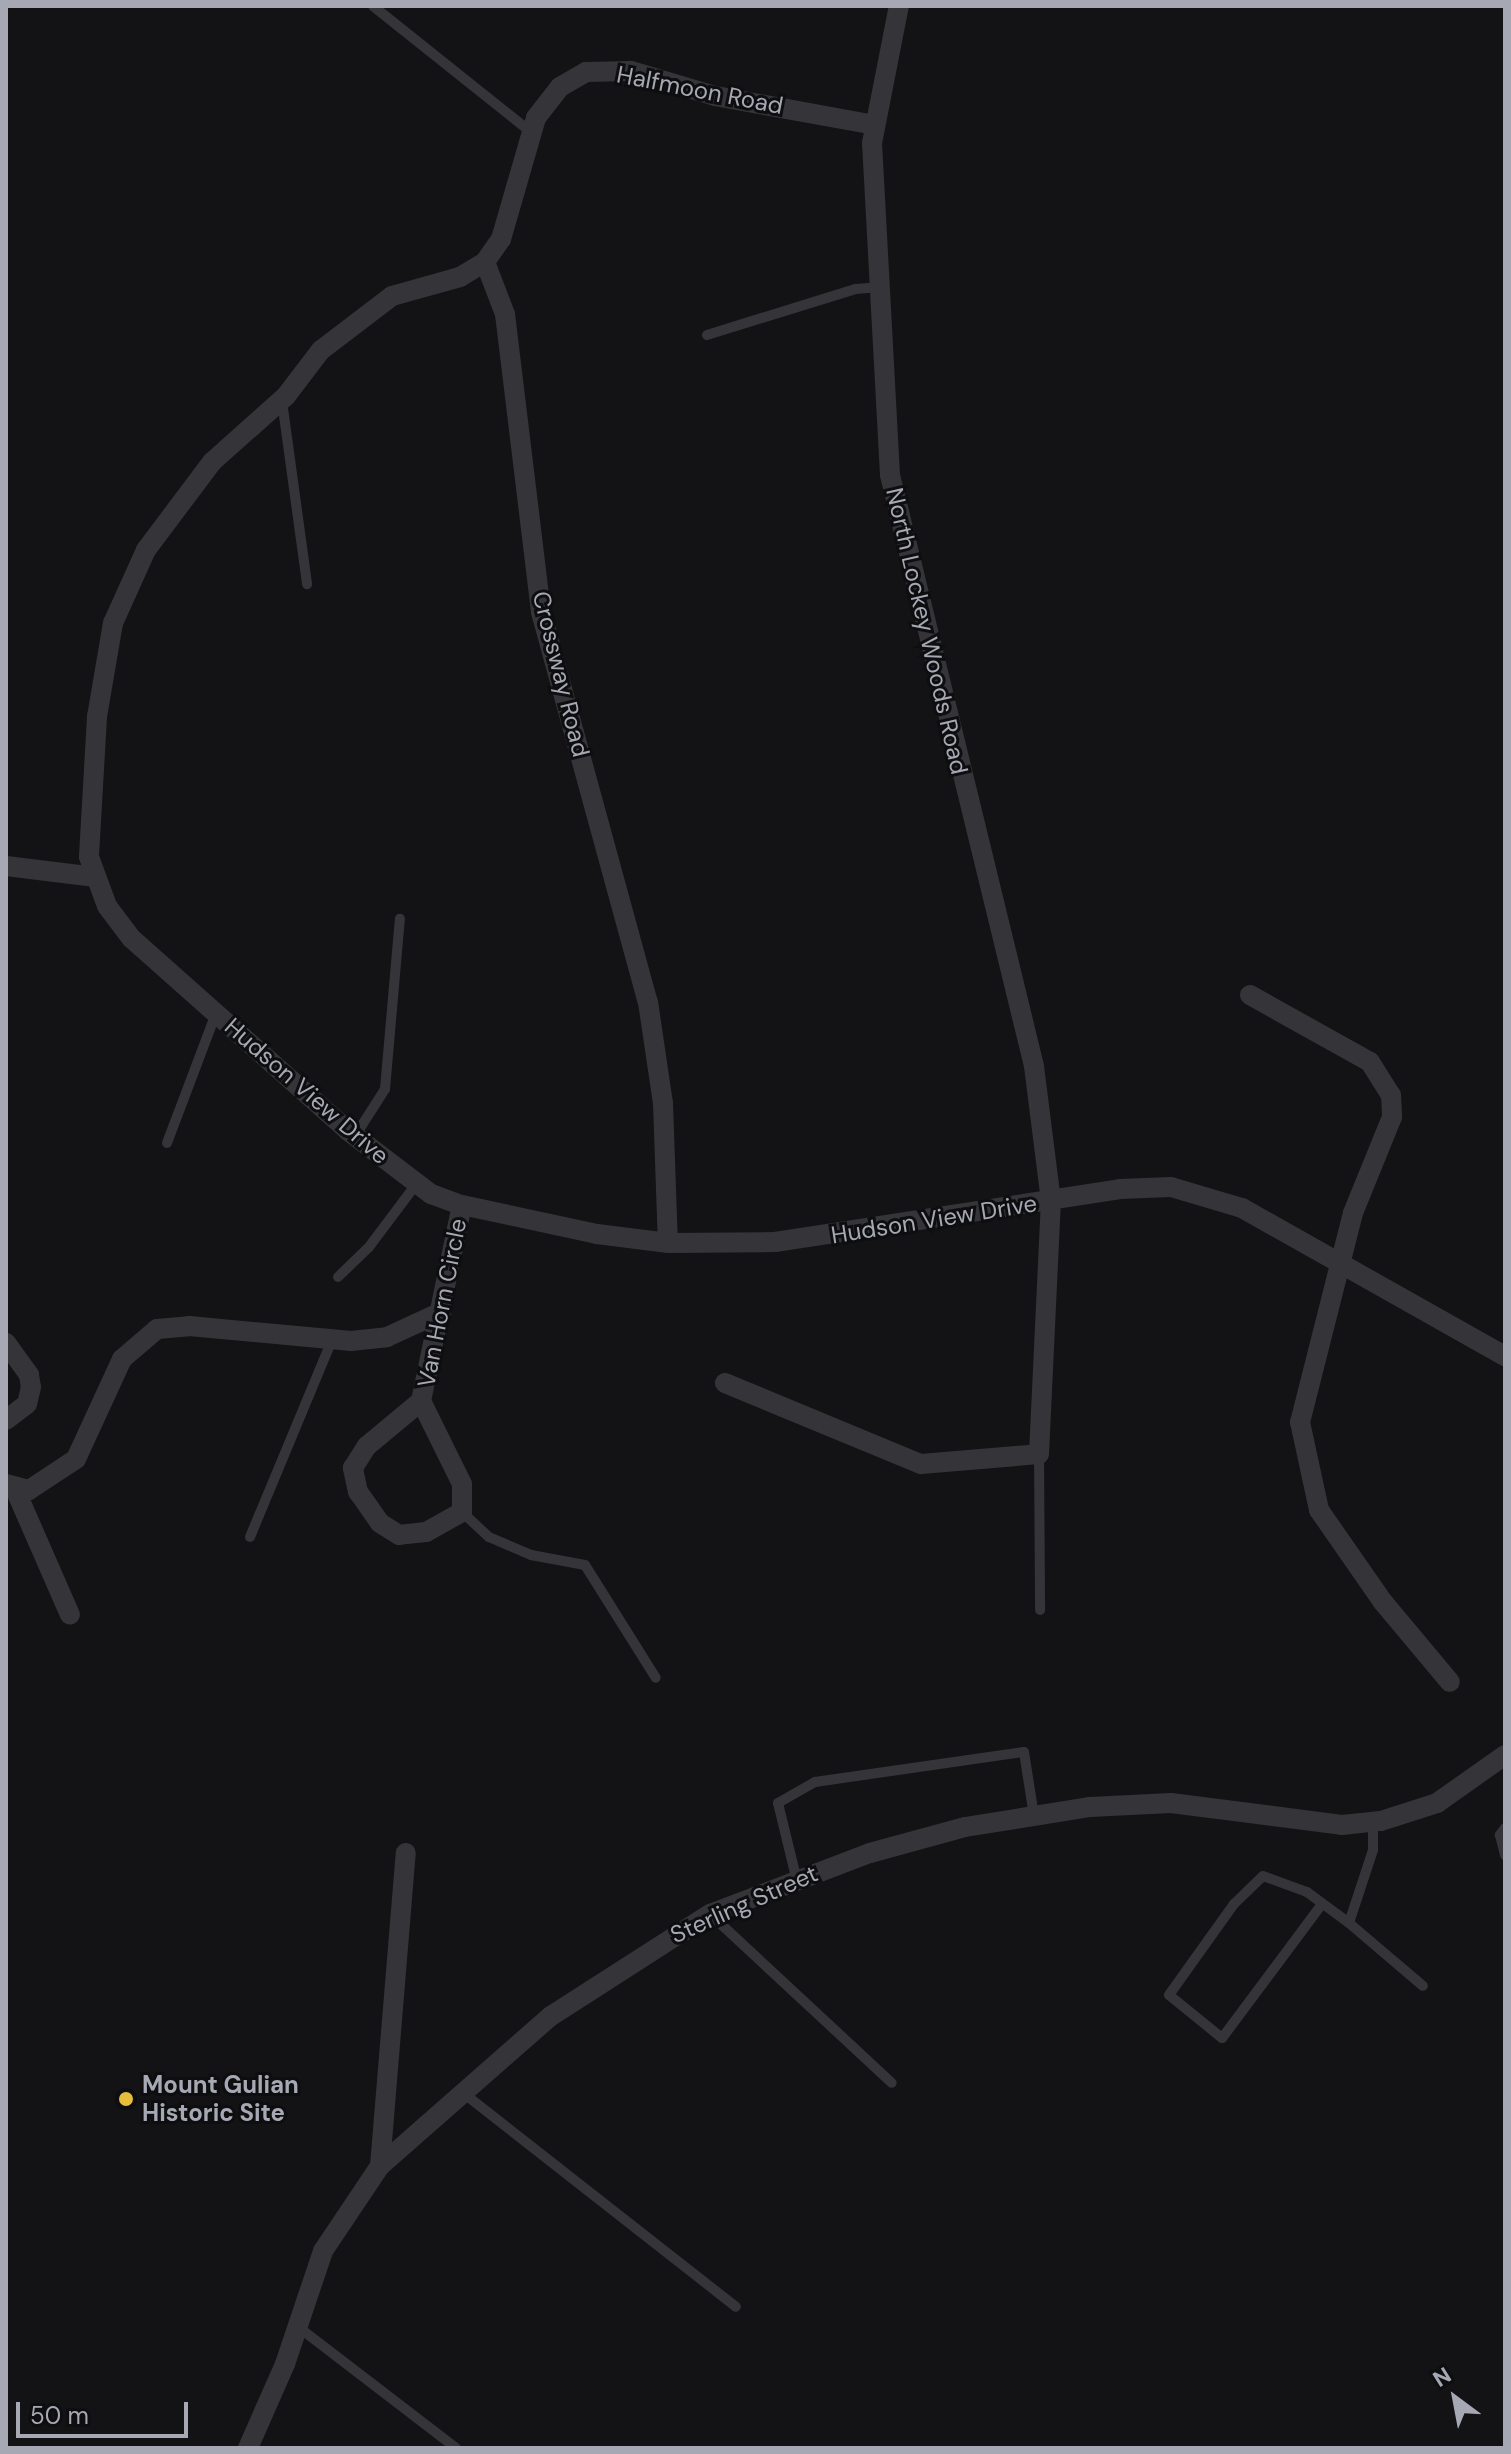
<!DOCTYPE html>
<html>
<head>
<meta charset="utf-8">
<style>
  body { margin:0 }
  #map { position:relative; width:1511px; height:2454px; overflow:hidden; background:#131315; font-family:"DM Sans",sans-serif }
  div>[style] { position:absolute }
  .service>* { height:10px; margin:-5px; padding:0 5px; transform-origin:5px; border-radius:5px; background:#353539 }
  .minor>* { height:20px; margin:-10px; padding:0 10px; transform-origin:10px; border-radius:10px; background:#353539 }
  .dots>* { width:22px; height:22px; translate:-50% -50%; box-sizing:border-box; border:4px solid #0e0e10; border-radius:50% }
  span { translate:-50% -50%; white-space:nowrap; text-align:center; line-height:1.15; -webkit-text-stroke:6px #0e0e10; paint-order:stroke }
  .street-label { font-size:24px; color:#a6a9b4 }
  .poi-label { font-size:24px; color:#a6a9b4; font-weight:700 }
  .left { translate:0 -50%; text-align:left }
  .frame { position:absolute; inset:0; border:8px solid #a6a9b4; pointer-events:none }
  .north { position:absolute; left:1415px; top:2358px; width:80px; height:80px; -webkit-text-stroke:6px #0e0e10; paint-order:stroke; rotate:328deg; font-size:22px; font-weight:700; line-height:32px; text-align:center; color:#a6a9b4 }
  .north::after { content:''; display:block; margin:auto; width:28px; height:36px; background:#a6a9b4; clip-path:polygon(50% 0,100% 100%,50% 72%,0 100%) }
  .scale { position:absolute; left:16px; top:2402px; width:172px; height:36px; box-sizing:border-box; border:4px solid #a6a9b4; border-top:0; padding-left:10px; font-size:24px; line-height:28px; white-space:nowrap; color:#a6a9b4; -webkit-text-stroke:6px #0e0e10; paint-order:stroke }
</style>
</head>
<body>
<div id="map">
  <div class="service">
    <div style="left:373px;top:6px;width:203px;rotate:38.6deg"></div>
    <div style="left:707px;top:335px;width:156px;rotate:-17.2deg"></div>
    <div style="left:856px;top:289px;width:24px;rotate:-5deg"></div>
    <div style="left:282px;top:401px;width:185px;rotate:82.2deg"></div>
    <div style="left:355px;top:1136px;width:56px;rotate:-57.4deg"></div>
    <div style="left:385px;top:1089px;width:171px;rotate:-85deg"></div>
    <div style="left:167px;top:1143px;width:139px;rotate:-69.3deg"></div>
    <div style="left:338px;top:1277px;width:43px;rotate:-44.1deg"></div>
    <div style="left:369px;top:1247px;width:80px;rotate:-53.1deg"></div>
    <div style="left:1039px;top:1454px;width:156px;rotate:89.6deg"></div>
    <div style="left:462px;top:1512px;width:37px;rotate:43deg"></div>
    <div style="left:489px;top:1537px;width:46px;rotate:23.2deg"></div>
    <div style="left:531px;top:1555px;width:55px;rotate:10.5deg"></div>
    <div style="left:585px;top:1565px;width:133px;rotate:57.9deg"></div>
    <div style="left:250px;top:1537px;width:213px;rotate:-67.4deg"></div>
    <div style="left:1505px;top:1828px;width:9px;rotate:126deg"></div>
    <div style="left:1500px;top:1835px;width:21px;rotate:76deg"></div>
    <div style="left:796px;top:1877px;width:76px;rotate:-103.7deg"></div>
    <div style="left:778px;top:1803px;width:43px;rotate:-29.6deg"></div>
    <div style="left:815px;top:1782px;width:211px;rotate:-8.2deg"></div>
    <div style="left:1024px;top:1752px;width:65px;rotate:81.1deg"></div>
    <div style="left:1322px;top:1904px;width:167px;rotate:126.7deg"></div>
    <div style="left:1222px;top:2038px;width:68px;rotate:-140.9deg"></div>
    <div style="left:1169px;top:1995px;width:112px;rotate:-54.5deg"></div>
    <div style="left:1234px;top:1904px;width:40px;rotate:-44deg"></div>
    <div style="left:1263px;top:1876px;width:47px;rotate:20deg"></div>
    <div style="left:1307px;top:1892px;width:52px;rotate:36.4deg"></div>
    <div style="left:1349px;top:1923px;width:97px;rotate:40.4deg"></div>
    <div style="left:710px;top:1914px;width:248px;rotate:42.9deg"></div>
    <div style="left:1349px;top:1923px;width:77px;rotate:-71.8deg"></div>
    <div style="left:1373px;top:1850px;width:28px;rotate:-90deg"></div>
    <div style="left:462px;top:2092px;width:348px;rotate:38.1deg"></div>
    <div style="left:297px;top:2326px;width:200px;rotate:37.5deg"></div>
  </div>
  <div class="minor">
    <div style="left:875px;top:125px;width:163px;rotate:-169.7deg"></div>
    <div style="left:715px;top:96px;width:88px;rotate:-163.4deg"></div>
    <div style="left:631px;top:71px;width:45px;rotate:178.7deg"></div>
    <div style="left:586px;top:72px;width:30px;rotate:150deg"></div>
    <div style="left:560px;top:87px;width:39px;rotate:128deg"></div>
    <div style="left:536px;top:118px;width:126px;rotate:106.1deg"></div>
    <div style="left:501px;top:239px;width:28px;rotate:125deg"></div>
    <div style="left:485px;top:262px;width:29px;rotate:149deg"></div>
    <div style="left:460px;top:277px;width:71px;rotate:164.4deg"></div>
    <div style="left:392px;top:296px;width:89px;rotate:142.7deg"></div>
    <div style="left:321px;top:350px;width:58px;rotate:127.3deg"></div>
    <div style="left:286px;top:396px;width:99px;rotate:138.3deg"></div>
    <div style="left:212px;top:462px;width:110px;rotate:126.9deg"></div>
    <div style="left:146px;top:550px;width:80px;rotate:114.3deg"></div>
    <div style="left:113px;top:623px;width:95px;rotate:99.7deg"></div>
    <div style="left:97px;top:717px;width:140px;rotate:93.3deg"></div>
    <div style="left:89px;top:857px;width:52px;rotate:69.8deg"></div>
    <div style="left:107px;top:906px;width:40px;rotate:53deg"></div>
    <div style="left:131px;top:938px;width:289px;rotate:41.6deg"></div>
    <div style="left:347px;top:1130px;width:106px;rotate:37.3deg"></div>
    <div style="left:431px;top:1194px;width:33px;rotate:20deg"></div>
    <div style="left:462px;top:1205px;width:138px;rotate:12.1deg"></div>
    <div style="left:597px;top:1234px;width:72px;rotate:7.2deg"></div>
    <div style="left:668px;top:1243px;width:107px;rotate:-0.5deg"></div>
    <div style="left:775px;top:1242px;width:349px;rotate:-8.7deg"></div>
    <div style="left:1120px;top:1189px;width:51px;rotate:-2.2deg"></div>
    <div style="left:1171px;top:1187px;width:74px;rotate:16.5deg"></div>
    <div style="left:1242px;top:1208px;width:302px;rotate:29.4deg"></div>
    <div style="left:485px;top:262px;width:56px;rotate:69deg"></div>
    <div style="left:505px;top:314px;width:300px;rotate:83.1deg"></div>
    <div style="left:541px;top:612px;width:404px;rotate:74.7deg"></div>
    <div style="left:648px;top:1002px;width:102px;rotate:81.6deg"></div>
    <div style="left:663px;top:1103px;width:140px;rotate:88deg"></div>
    <div style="left:6px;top:866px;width:90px;rotate:7deg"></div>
    <div style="left:1250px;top:995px;width:137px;rotate:29.2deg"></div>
    <div style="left:1370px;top:1062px;width:39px;rotate:58deg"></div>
    <div style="left:1391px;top:1095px;width:22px;rotate:87deg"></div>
    <div style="left:1392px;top:1117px;width:104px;rotate:112.1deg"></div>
    <div style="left:1353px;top:1213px;width:216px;rotate:104.2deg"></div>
    <div style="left:1300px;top:1422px;width:90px;rotate:77.8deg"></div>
    <div style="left:1319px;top:1510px;width:112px;rotate:55.2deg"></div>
    <div style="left:1383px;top:1602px;width:104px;rotate:50.1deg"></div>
    <div style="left:6px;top:1343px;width:39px;rotate:54deg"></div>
    <div style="left:29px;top:1375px;width:12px;rotate:81deg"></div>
    <div style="left:31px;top:1387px;width:17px;rotate:103deg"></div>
    <div style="left:27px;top:1404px;width:26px;rotate:143deg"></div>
    <div style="left:725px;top:1383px;width:212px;rotate:22.5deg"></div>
    <div style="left:921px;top:1464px;width:118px;rotate:-4.8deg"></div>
    <div style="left:1039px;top:1454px;width:253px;rotate:-87.3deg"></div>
    <div style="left:1051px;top:1201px;width:136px;rotate:-97.2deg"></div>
    <div style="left:1034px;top:1066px;width:608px;rotate:-103.69deg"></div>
    <div style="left:890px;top:475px;width:332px;rotate:-93.1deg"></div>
    <div style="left:872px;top:143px;width:140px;rotate:-78.9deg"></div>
    <div style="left:421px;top:1401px;width:93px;rotate:63.7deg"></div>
    <div style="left:462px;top:1484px;width:28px;rotate:90deg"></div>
    <div style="left:462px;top:1512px;width:41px;rotate:150.9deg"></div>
    <div style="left:426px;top:1532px;width:27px;rotate:174deg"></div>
    <div style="left:399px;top:1535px;width:22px;rotate:-148deg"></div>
    <div style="left:380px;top:1523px;width:38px;rotate:-125deg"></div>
    <div style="left:358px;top:1492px;width:25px;rotate:-102deg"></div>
    <div style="left:353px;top:1468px;width:26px;rotate:-58deg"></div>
    <div style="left:367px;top:1446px;width:70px;rotate:-39.8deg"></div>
    <div style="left:421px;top:1401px;width:200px;rotate:-78.2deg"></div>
    <div style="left:6px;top:1484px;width:24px;rotate:15deg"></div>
    <div style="left:29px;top:1490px;width:56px;rotate:-33.4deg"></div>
    <div style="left:76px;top:1459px;width:110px;rotate:-65.3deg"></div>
    <div style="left:122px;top:1359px;width:46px;rotate:-40.6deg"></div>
    <div style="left:157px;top:1329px;width:32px;rotate:-5deg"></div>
    <div style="left:189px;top:1326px;width:163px;rotate:5.3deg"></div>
    <div style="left:351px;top:1341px;width:36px;rotate:-6deg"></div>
    <div style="left:387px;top:1337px;width:60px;rotate:-24.8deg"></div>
    <div style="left:15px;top:1489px;width:137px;rotate:66.4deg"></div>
    <div style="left:380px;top:2166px;width:314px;rotate:-85.3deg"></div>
    <div style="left:248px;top:2448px;width:92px;rotate:-66.2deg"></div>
    <div style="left:285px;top:2364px;width:119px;rotate:-71.4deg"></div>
    <div style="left:323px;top:2251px;width:102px;rotate:-56.2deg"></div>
    <div style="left:380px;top:2166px;width:227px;rotate:-41.3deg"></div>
    <div style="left:551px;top:2016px;width:189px;rotate:-32.7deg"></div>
    <div style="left:710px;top:1914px;width:171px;rotate:-20.9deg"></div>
    <div style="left:870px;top:1853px;width:98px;rotate:-15.3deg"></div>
    <div style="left:965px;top:1827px;width:127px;rotate:-9.1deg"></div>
    <div style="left:1090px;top:1807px;width:81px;rotate:-2.8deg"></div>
    <div style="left:1171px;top:1803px;width:172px;rotate:7.3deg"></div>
    <div style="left:1342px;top:1825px;width:39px;rotate:-6deg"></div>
    <div style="left:1381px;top:1821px;width:59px;rotate:-17.8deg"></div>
    <div style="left:1437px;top:1803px;width:83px;rotate:-35.2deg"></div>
  </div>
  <div class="dots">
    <div style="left:126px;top:2099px;background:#e4be3c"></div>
  </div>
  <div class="street-label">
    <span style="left:700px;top:90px;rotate:11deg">Halfmoon Road</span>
    <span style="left:927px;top:631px;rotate:77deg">North Lockey Woods Road</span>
    <span style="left:561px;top:674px;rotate:76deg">Crossway Road</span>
    <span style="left:307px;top:1091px;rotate:41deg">Hudson View Drive</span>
    <span style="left:934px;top:1219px;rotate:-9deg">Hudson View Drive</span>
    <span style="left:442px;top:1303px;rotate:-79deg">Van Horn Circle</span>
    <span style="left:744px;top:1904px;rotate:-24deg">Sterling Street</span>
  </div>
  <div class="poi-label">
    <span class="left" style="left:142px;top:2099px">Mount Gulian<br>Historic Site</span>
  </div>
  <div class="frame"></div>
  <div class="north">N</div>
  <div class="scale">50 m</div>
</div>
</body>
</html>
